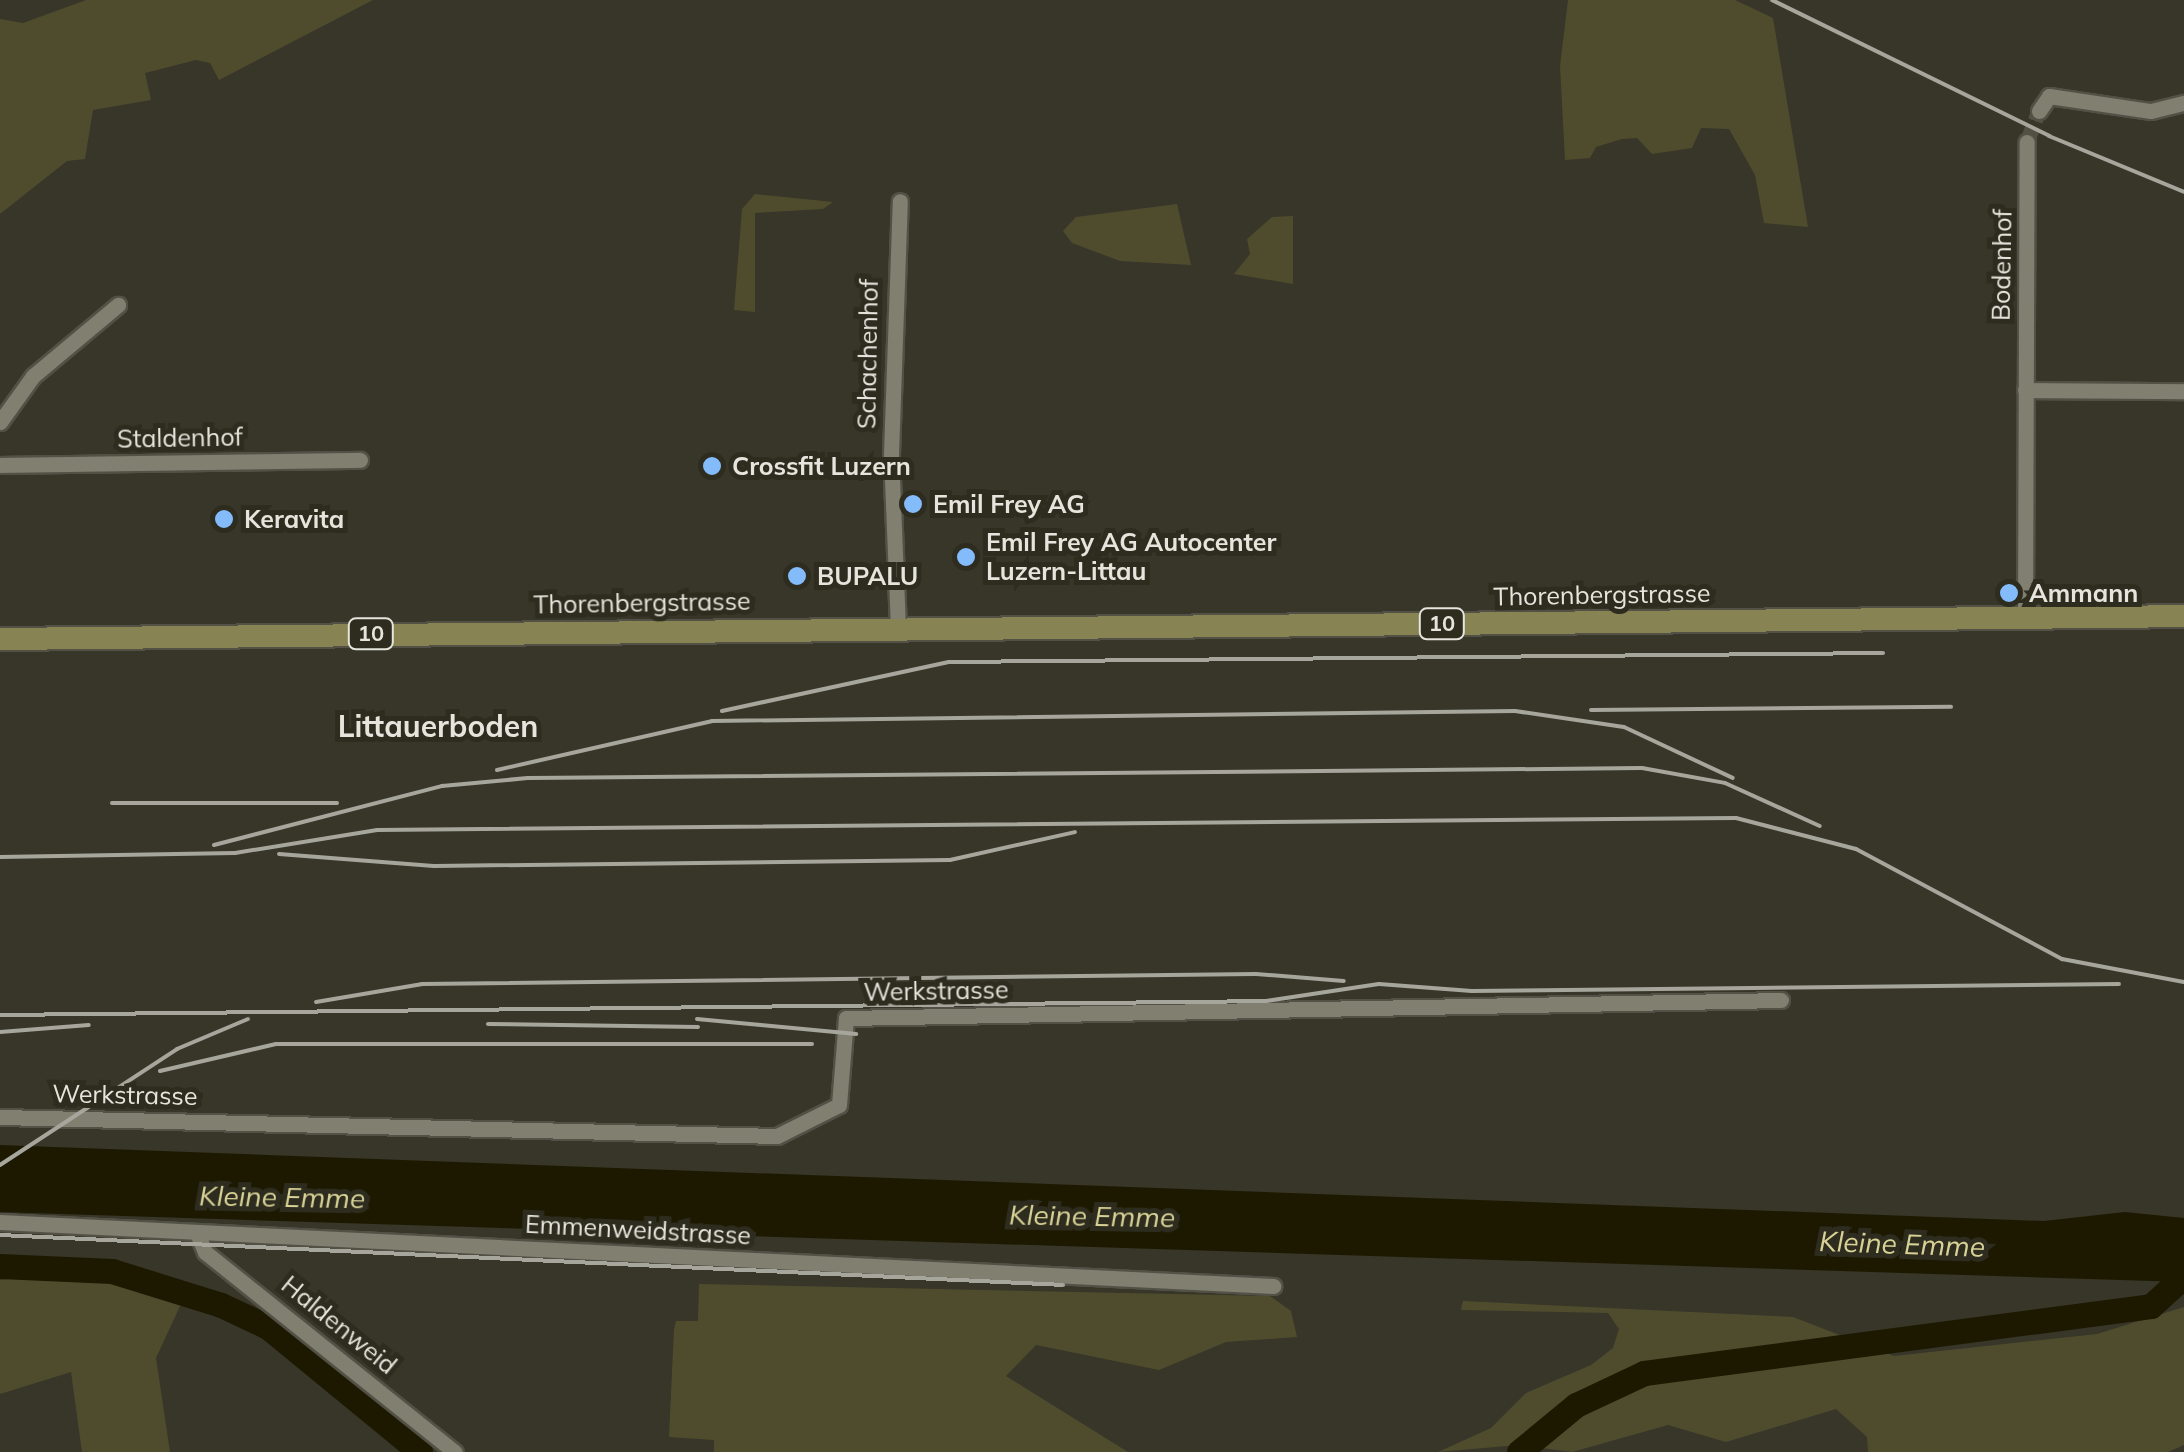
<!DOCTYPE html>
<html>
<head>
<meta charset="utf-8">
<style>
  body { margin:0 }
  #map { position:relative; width:2184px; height:1452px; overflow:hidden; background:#373629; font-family:Mulish,sans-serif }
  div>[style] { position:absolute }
  .green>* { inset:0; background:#4f4c2e }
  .water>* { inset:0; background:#1d1900 }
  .river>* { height:25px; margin:-12.5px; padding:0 12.5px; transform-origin:12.5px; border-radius:12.5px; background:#1d1900 }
  .minor-tunnel>* { height:15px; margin-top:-7.5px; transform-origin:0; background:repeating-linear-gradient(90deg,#515044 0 15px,transparent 0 23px) }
  .roads { filter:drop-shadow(2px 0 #535146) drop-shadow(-2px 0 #535146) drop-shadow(0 2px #535146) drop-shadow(0 -2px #535146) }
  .minor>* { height:15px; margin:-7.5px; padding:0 7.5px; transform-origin:7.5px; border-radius:7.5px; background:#807f70 }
  .primary>* { height:22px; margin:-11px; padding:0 11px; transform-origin:11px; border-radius:11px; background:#888353 }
  .rail>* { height:4px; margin:-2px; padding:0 2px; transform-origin:2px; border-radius:2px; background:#a7a69d }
  .dots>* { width:28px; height:28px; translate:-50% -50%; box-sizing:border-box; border:5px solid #2d2c1f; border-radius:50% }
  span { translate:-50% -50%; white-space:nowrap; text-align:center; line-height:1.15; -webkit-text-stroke:10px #2d2c1f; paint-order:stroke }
  .shield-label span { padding:2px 8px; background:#2d2c1f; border:2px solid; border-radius:8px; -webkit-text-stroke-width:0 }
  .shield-label { font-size:22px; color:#e6e5dd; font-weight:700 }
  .street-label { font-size:25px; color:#e6e5dd }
  .poi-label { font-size:25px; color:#e6e5dd; font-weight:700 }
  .left { translate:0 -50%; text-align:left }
  .water-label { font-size:28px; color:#d8d296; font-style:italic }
  .quarter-label { font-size:30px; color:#e6e5dd; font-weight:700 }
</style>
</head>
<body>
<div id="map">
  <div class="green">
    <div style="clip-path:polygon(86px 0,373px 0,219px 80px,210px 63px,196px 60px,145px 73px,151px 100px,93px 110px,85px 159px,67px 161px,0 214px,0 19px,23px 23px)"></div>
    <div style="clip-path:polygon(1568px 0,1735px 0,1773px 18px,1808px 227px,1764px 223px,1755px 175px,1729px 129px,1701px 128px,1692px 148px,1652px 154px,1637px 138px,1622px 139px,1596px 147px,1590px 158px,1565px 160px,1560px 66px)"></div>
    <div style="clip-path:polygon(755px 194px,833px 202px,823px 209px,755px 213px,755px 312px,734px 310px,742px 209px)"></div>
    <div style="clip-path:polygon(1177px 204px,1191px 265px,1120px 261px,1072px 243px,1063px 231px,1076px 217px)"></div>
    <div style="clip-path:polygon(1293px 216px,1293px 284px,1234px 274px,1250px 254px,1247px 239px,1272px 217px)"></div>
    <div style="clip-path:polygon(68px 1272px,181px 1304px,156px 1358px,170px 1452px,82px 1452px,71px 1372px,0 1394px,0 1280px)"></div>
    <div style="clip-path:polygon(699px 1284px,1270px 1296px,1291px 1311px,1297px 1337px,1226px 1342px,1159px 1370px,1036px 1345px,1006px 1376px,1128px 1452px,714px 1452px,714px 1440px,669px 1437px,674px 1329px,676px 1321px,698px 1321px)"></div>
    <div style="clip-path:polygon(1463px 1301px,1793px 1317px,1894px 1356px,2097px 1334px,2184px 1307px,2184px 1445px,2168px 1452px,1868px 1452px,1867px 1437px,1836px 1409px,1726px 1442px,1668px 1425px,1572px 1452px,1518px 1445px,1438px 1452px,1491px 1428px,1526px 1393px,1591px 1365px,1613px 1348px,1619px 1329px,1608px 1313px,1461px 1310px)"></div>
  </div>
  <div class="water">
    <div style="clip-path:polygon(0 1145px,2044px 1221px,2125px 1212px,2184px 1218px,2184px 1282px,0 1212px)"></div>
  </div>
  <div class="river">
    <div style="left:0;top:1266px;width:112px;rotate:2.6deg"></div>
    <div style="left:112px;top:1271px;width:114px;rotate:17.3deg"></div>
    <div style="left:221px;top:1305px;width:52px;rotate:25.1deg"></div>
    <div style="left:268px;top:1327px;width:197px;rotate:39.4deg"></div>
    <div style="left:1519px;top:1452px;width:74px;rotate:-39.5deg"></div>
    <div style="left:1576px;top:1405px;width:75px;rotate:-25.2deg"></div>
    <div style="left:1644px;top:1373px;width:511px;rotate:-7.53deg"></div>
    <div style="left:2151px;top:1306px;width:45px;rotate:-42.3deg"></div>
  </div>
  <div class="minor-tunnel">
    <div style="left:2027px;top:142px;width:33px;rotate:-69deg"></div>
  </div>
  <div class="roads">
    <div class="minor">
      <div style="left:2039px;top:111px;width:18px;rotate:-56deg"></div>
      <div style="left:2049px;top:96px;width:103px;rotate:8.4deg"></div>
      <div style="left:2151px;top:111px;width:34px;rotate:-14deg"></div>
      <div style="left:2025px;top:390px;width:159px;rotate:0.4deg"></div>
      <div style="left:0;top:422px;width:57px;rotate:-54.3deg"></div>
      <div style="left:33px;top:376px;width:111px;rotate:-39.9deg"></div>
      <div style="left:0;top:465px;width:360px;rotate:-0.8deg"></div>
      <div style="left:2025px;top:618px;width:476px;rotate:-89.8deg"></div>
      <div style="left:898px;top:628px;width:174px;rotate:-92.3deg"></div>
      <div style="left:891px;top:454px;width:253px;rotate:-88deg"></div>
      <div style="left:0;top:1117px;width:777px;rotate:1.4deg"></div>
      <div style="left:777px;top:1136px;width:69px;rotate:-26.6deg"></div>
      <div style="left:839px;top:1105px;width:87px;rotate:-85.4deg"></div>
      <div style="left:846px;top:1018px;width:935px;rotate:-1.1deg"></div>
      <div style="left:0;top:1222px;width:1275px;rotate:2.88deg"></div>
      <div style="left:197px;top:1233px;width:21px;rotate:67deg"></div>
      <div style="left:205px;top:1252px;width:320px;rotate:38.7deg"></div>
    </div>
    <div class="primary">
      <div style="left:0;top:639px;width:2184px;rotate:-0.6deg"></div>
    </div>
  </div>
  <div class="rail">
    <div style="left:1772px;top:0;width:309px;rotate:26.1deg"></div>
    <div style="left:2049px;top:136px;width:146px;rotate:22.5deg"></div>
    <div style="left:1591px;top:710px;width:360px;rotate:-0.5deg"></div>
    <div style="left:722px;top:711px;width:232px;rotate:-12.2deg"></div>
    <div style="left:949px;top:662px;width:934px;rotate:-0.55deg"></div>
    <div style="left:497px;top:770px;width:221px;rotate:-12.8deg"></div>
    <div style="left:712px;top:721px;width:803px;rotate:-0.71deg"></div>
    <div style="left:1515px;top:711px;width:110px;rotate:8.4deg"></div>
    <div style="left:1624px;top:727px;width:120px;rotate:25.1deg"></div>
    <div style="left:112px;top:803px;width:225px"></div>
    <div style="left:214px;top:845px;width:236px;rotate:-14.5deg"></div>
    <div style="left:442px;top:786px;width:86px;rotate:-5.3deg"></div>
    <div style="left:528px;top:778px;width:1114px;rotate:-0.51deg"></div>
    <div style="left:1642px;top:768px;width:84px;rotate:10.2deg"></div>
    <div style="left:1725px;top:783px;width:104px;rotate:24.4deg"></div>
    <div style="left:279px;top:854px;width:155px;rotate:4.4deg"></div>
    <div style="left:434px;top:866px;width:516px;rotate:-0.67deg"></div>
    <div style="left:950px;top:860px;width:128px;rotate:-12.6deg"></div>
    <div style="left:0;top:857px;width:235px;rotate:-1deg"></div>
    <div style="left:235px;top:853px;width:144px;rotate:-9.2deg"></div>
    <div style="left:377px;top:830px;width:1359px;rotate:-0.51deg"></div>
    <div style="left:1736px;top:818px;width:124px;rotate:14.5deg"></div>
    <div style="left:1856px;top:849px;width:234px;rotate:28.1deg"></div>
    <div style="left:2062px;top:959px;width:124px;rotate:10.7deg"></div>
    <div style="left:316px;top:1002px;width:108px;rotate:-9.6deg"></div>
    <div style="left:422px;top:984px;width:834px;rotate:-0.69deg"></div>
    <div style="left:1256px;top:974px;width:88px;rotate:4.5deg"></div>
    <div style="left:0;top:1015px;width:1266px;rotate:-0.63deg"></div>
    <div style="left:1266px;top:1001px;width:114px;rotate:-8.6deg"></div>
    <div style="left:1379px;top:984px;width:93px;rotate:4.3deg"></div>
    <div style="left:1472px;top:991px;width:647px;rotate:-0.62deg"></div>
    <div style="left:697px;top:1019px;width:160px;rotate:5.4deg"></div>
    <div style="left:488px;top:1024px;width:210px;rotate:0.8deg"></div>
    <div style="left:0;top:1032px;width:89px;rotate:-4.5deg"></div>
    <div style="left:160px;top:1071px;width:119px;rotate:-13.1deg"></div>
    <div style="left:276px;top:1044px;width:536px"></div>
    <div style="left:0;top:1165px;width:212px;rotate:-33.2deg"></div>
    <div style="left:177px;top:1049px;width:77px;rotate:-22.9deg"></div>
    <div style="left:0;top:1235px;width:1064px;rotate:2.69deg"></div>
  </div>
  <div class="dots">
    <div style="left:712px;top:466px;background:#84bcfb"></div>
    <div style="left:913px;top:504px;background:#84bcfb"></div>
    <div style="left:224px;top:519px;background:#84bcfb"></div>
    <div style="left:966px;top:557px;background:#84bcfb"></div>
    <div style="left:797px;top:576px;background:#84bcfb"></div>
    <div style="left:2009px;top:593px;background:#84bcfb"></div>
  </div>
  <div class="shield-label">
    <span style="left:1442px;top:624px">10</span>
    <span style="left:371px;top:634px">10</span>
  </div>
  <div class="street-label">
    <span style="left:2002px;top:265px;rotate:-89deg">Bodenhof</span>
    <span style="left:868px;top:354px;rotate:-89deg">Schachenhof</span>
    <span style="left:180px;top:438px;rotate:-1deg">Staldenhof</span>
    <span style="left:1602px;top:595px;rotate:-1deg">Thorenbergstrasse</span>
    <span style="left:642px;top:603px;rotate:-1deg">Thorenbergstrasse</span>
    <span style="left:936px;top:991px;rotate:-1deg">Werkstrasse</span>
    <span style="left:125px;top:1095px;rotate:1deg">Werkstrasse</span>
    <span style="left:638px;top:1230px;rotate:3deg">Emmenweidstrasse</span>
    <span style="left:339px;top:1325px;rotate:39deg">Haldenweid</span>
  </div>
  <div class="poi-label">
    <span class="left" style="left:732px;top:466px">Crossfit Luzern</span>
    <span class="left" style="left:933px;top:504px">Emil Frey AG</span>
    <span class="left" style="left:244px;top:519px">Keravita</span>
    <span class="left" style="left:986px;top:557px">Emil Frey AG Autocenter<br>Luzern-Littau</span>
    <span class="left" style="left:817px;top:576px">BUPALU</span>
    <span class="left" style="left:2029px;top:593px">Ammann</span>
  </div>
  <div class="water-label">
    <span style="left:282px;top:1197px;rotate:1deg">Kleine Emme</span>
    <span style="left:1092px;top:1216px;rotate:1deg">Kleine Emme</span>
    <span style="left:1902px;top:1244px;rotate:2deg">Kleine Emme</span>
  </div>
  <div class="quarter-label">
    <span style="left:438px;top:726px">Littauerboden</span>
  </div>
</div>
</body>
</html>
